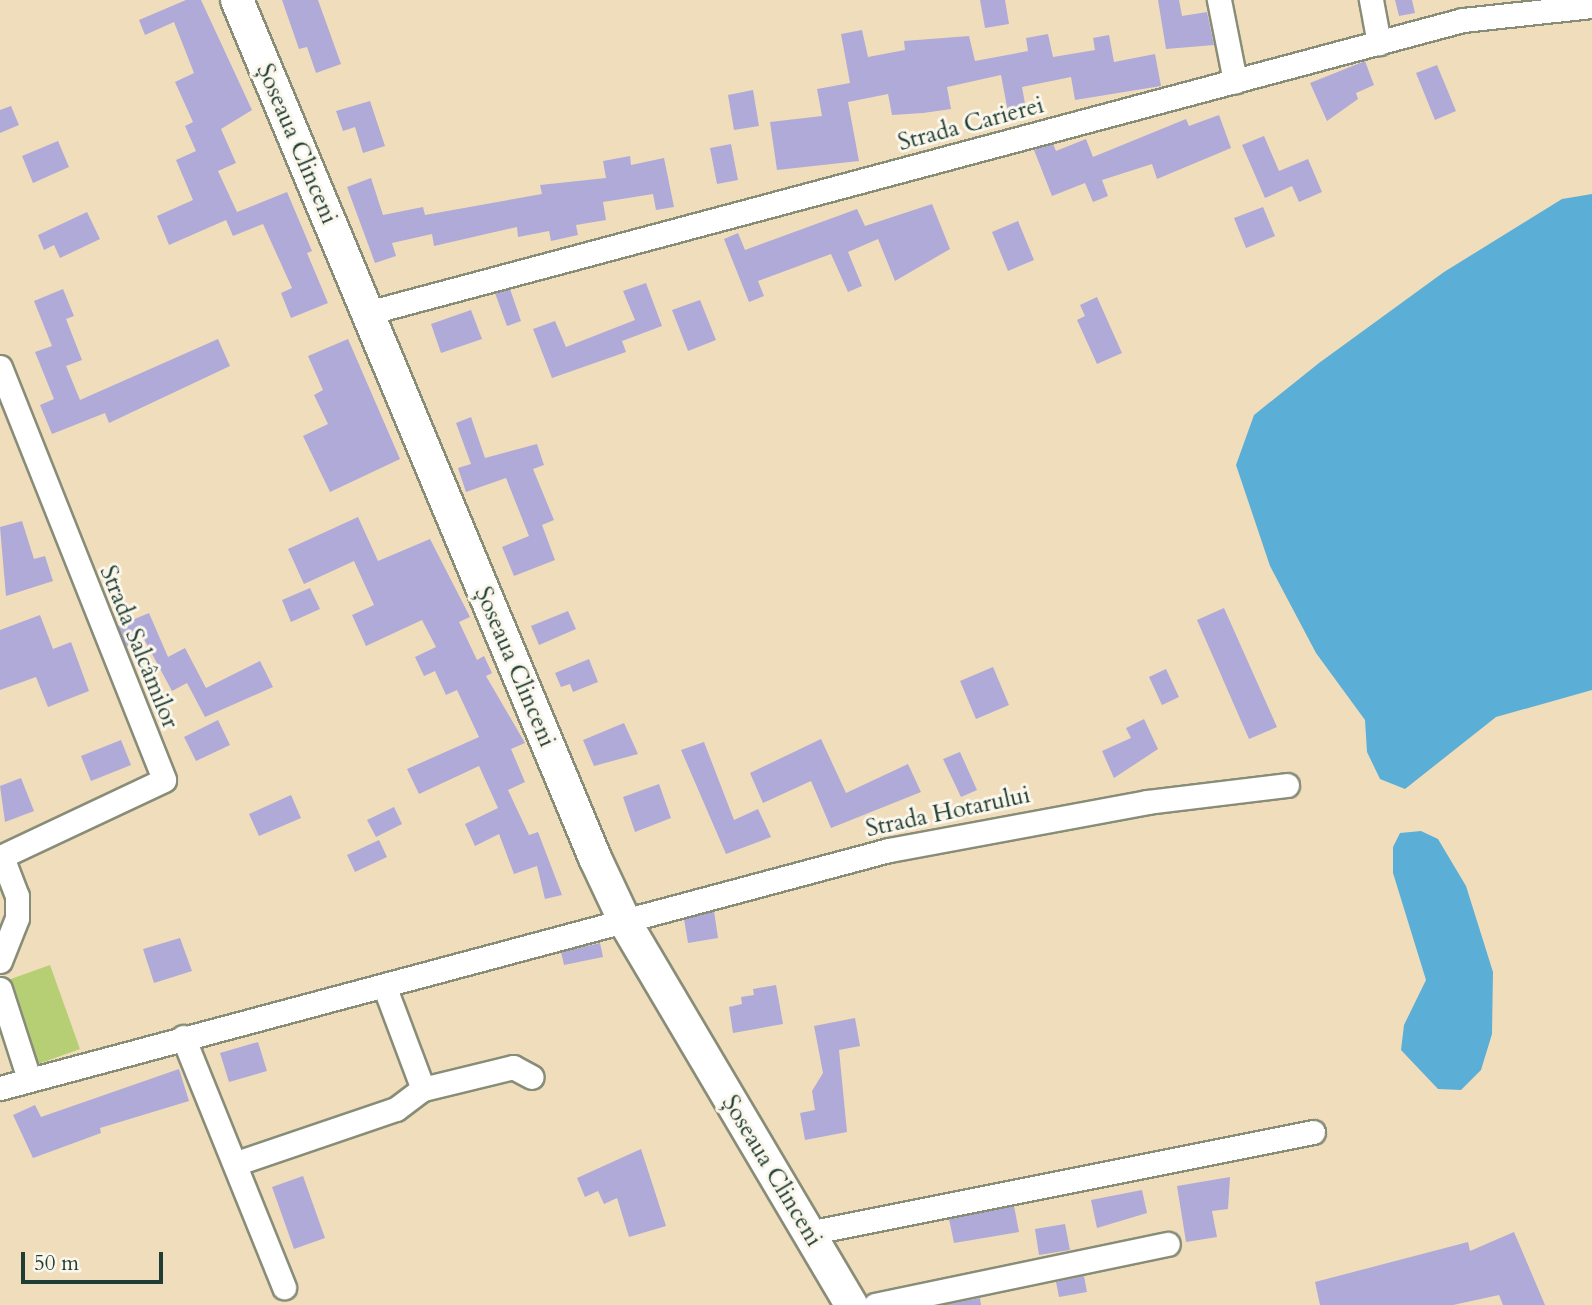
<!DOCTYPE html>
<html>
<head>
<meta charset="utf-8">
<style>
  body { margin:0 }
  #map { position:relative; width:1592px; height:1305px; overflow:hidden; background:#f0ddbc; font-family:Cardo,serif }
  div>[style] { position:absolute }
  .green>* { inset:0; background:#b6cf75 }
  .water>* { inset:0; background:#5bafd7 }
  .building>* { inset:0; background:#b0aad8 }
  .roads { filter:drop-shadow(2px 0 #888d78) drop-shadow(-2px 0 #888d78) drop-shadow(0 2px #888d78) drop-shadow(0 -2px #888d78) }
  .minor>* { height:23px; margin:-11.5px; padding:0 11.5px; transform-origin:11.5px; border-radius:11.5px; background:#fff }
  .secondary>* { height:32px; margin:-16px; padding:0 16px; transform-origin:16px; border-radius:16px; background:#fff }
  span { translate:-50% -50%; white-space:nowrap; text-align:center; line-height:1.15; -webkit-text-stroke:6px #fbf7ec; paint-order:stroke }
  .street-label { font-size:24px; color:#1f3d34 }
  .scale { position:absolute; left:21px; top:1252px; width:142px; height:32px; box-sizing:border-box; border:4px solid #1f3d34; border-top:0; padding-left:9px; font-size:21px; line-height:24px; white-space:nowrap; color:#1f3d34; -webkit-text-stroke:5px #fbf7ec; paint-order:stroke }
</style>
</head>
<body>
<div id="map">
  <div class="green">
    <div style="clip-path:polygon(50px 965px,80px 1049px,38px 1064px,8px 980px)"></div>
  </div>
  <div class="water">
    <div style="clip-path:polygon(1592px 194px,1592px 690px,1496px 717px,1405px 789px,1380px 779px,1367px 752px,1365px 720px,1316px 653px,1270px 566px,1236px 465px,1254px 415px,1319px 363px,1444px 272px,1562px 199px)"></div>
    <div style="clip-path:polygon(1421px 831px,1438px 839px,1466px 886px,1493px 972px,1492px 1034px,1481px 1070px,1461px 1090px,1438px 1089px,1401px 1050px,1404px 1025px,1426px 980px,1393px 873px,1393px 847px,1400px 833px)"></div>
  </div>
  <div class="building">
    <div style="clip-path:polygon(186px 0,201px 0,252px 110px,221px 129px,236px 163px,218px 171px,237px 212px,287px 192px,312px 251px,307px 253px,328px 303px,291px 318px,281px 293px,292px 288px,263px 224px,233px 236px,226px 220px,169px 245px,157px 216px,193px 200px,176px 160px,196px 151px,185px 126px,193px 122px,175px 82px,194px 73px,174px 22px,145px 35px,139px 20px)"></div>
    <div style="clip-path:polygon(282px 0,318px 0,341px 64px,316px 73px,307px 47px,299px 49px)"></div>
    <div style="clip-path:polygon(980px 0,1005px 0,1009px 24px,985px 28px)"></div>
    <div style="clip-path:polygon(1158px 0,1179px 0,1182px 16px,1207px 12px,1214px 45px,1166px 49px)"></div>
    <div style="clip-path:polygon(1395px 0,1412px 0,1415px 13px,1399px 16px)"></div>
    <div style="clip-path:polygon(862px 30px,868px 57px,905px 50px,904px 41px,969px 36px,975px 61px,1028px 51px,1026px 38px,1048px 34px,1053px 57px,1095px 50px,1093px 38px,1109px 35px,1114px 62px,1155px 54px,1161px 86px,1075px 100px,1071px 77px,1022px 87px,1026px 109px,1008px 112px,1001px 75px,947px 87px,951px 109px,923px 113px,892px 115px,888px 94px,848px 102px,859px 161px,777px 170px,770px 122px,822px 116px,817px 89px,850px 83px,841px 34px)"></div>
    <div style="clip-path:polygon(1365px 61px,1374px 85px,1356px 93px,1358px 99px,1327px 121px,1310px 83px)"></div>
    <div style="clip-path:polygon(1437px 65px,1456px 111px,1435px 120px,1416px 73px)"></div>
    <div style="clip-path:polygon(753px 90px,759px 126px,734px 130px,728px 95px)"></div>
    <div style="clip-path:polygon(370px 101px,385px 146px,363px 153px,355px 127px,343px 131px,336px 111px)"></div>
    <div style="clip-path:polygon(11px 106px,19px 125px,0 133px,0 110px)"></div>
    <div style="clip-path:polygon(1219px 115px,1231px 148px,1157px 179px,1152px 164px,1102px 180px,1108px 196px,1093px 202px,1085px 183px,1052px 196px,1034px 150px,1053px 144px,1056px 151px,1086px 139px,1093px 157px,1186px 119px,1189px 126px)"></div>
    <div style="clip-path:polygon(1264px 136px,1279px 171px,1308px 159px,1322px 192px,1299px 202px,1292px 186px,1265px 198px,1242px 145px)"></div>
    <div style="clip-path:polygon(58px 141px,69px 167px,33px 183px,22px 156px)"></div>
    <div style="clip-path:polygon(731px 144px,738px 180px,717px 184px,710px 148px)"></div>
    <div style="clip-path:polygon(630px 156px,631px 165px,664px 158px,674px 207px,656px 210px,653px 194px,603px 202px,606px 220px,576px 225px,578px 235px,551px 241px,549px 231px,518px 237px,517px 227px,434px 246px,432px 234px,392px 243px,396px 256px,375px 263px,347px 187px,371px 178px,383px 215px,423px 207px,425px 215px,542px 194px,540px 185px,606px 178px,603px 161px)"></div>
    <div style="clip-path:polygon(932px 204px,950px 249px,895px 281px,878px 239px,848px 252px,862px 286px,848px 292px,831px 254px,758px 281px,764px 296px,749px 302px,724px 239px,738px 233px,745px 250px,857px 209px,865px 226px)"></div>
    <div style="clip-path:polygon(1263px 207px,1275px 236px,1246px 248px,1234px 218px)"></div>
    <div style="clip-path:polygon(87px 212px,100px 239px,60px 258px,54px 245px,44px 250px,38px 235px)"></div>
    <div style="clip-path:polygon(1018px 221px,1034px 260px,1008px 271px,992px 232px)"></div>
    <div style="clip-path:polygon(646px 283px,662px 326px,622px 341px,626px 352px,552px 378px,533px 329px,555px 321px,566px 347px,635px 320px,623px 291px)"></div>
    <div style="clip-path:polygon(63px 289px,74px 316px,66px 319px,82px 360px,66px 366px,80px 400px,218px 339px,230px 366px,109px 423px,105px 413px,52px 434px,40px 405px,54px 399px,35px 352px,52px 346px,34px 301px)"></div>
    <div style="clip-path:polygon(510px 289px,521px 321px,507px 326px,495px 293px)"></div>
    <div style="clip-path:polygon(1097px 297px,1122px 353px,1097px 364px,1077px 320px,1085px 316px,1080px 305px)"></div>
    <div style="clip-path:polygon(700px 300px,716px 340px,688px 351px,672px 310px)"></div>
    <div style="clip-path:polygon(471px 310px,482px 339px,441px 353px,431px 324px)"></div>
    <div style="clip-path:polygon(348px 339px,400px 459px,330px 492px,303px 436px,328px 424px,314px 395px,323px 390px,308px 356px)"></div>
    <div style="clip-path:polygon(471px 417px,485px 458px,537px 444px,544px 465px,533px 469px,554px 520px,542px 525px,555px 560px,514px 576px,502px 547px,529px 536px,506px 478px,466px 492px,458px 468px,471px 464px,456px 423px)"></div>
    <div style="clip-path:polygon(358px 517px,378px 561px,430px 539px,470px 617px,459px 622px,477px 660px,484px 656px,492px 673px,486px 676px,525px 743px,511px 749px,525px 782px,508px 790px,529px 835px,538px 832px,562px 895px,545px 899px,537px 866px,514px 874px,499px 834px,475px 846px,465px 824px,498px 808px,479px 766px,419px 794px,407px 769px,479px 737px,457px 690px,446px 695px,435px 671px,424px 676px,415px 657px,436px 647px,422px 620px,366px 646px,352px 615px,374px 605px,354px 561px,304px 584px,288px 549px)"></div>
    <div style="clip-path:polygon(22px 521px,34px 559px,45px 556px,53px 581px,6px 596px,0 527px)"></div>
    <div style="clip-path:polygon(310px 588px,320px 609px,291px 622px,282px 600px)"></div>
    <div style="clip-path:polygon(1224px 608px,1277px 727px,1249px 739px,1197px 620px)"></div>
    <div style="clip-path:polygon(568px 611px,576px 629px,539px 645px,531px 626px)"></div>
    <div style="clip-path:polygon(149px 613px,168px 657px,185px 648px,206px 688px,260px 661px,273px 687px,205px 717px,187px 683px,172px 691px,144px 639px,126px 647px,118px 626px)"></div>
    <div style="clip-path:polygon(40px 615px,53px 649px,71px 642px,89px 691px,48px 707px,36px 677px,0 690px,0 630px)"></div>
    <div style="clip-path:polygon(589px 659px,598px 682px,573px 692px,570px 684px,561px 687px,555px 673px)"></div>
    <div style="clip-path:polygon(993px 667px,1009px 705px,976px 719px,960px 681px)"></div>
    <div style="clip-path:polygon(1166px 669px,1179px 697px,1162px 705px,1149px 677px)"></div>
    <div style="clip-path:polygon(1144px 719px,1158px 749px,1114px 778px,1102px 751px,1131px 738px,1126px 728px)"></div>
    <div style="clip-path:polygon(218px 720px,230px 745px,196px 761px,184px 737px)"></div>
    <div style="clip-path:polygon(624px 723px,638px 754px,594px 766px,583px 740px)"></div>
    <div style="clip-path:polygon(821px 739px,846px 793px,908px 764px,921px 792px,831px 828px,811px 781px,763px 803px,750px 773px)"></div>
    <div style="clip-path:polygon(121px 740px,131px 765px,91px 781px,81px 756px)"></div>
    <div style="clip-path:polygon(704px 742px,734px 820px,758px 809px,771px 837px,726px 854px,681px 750px)"></div>
    <div style="clip-path:polygon(960px 752px,977px 790px,961px 797px,943px 759px)"></div>
    <div style="clip-path:polygon(21px 778px,34px 811px,5px 822px,0 786px)"></div>
    <div style="clip-path:polygon(659px 784px,671px 818px,635px 832px,623px 797px)"></div>
    <div style="clip-path:polygon(291px 795px,301px 818px,259px 836px,249px 814px)"></div>
    <div style="clip-path:polygon(394px 807px,402px 824px,376px 837px,367px 820px)"></div>
    <div style="clip-path:polygon(379px 840px,387px 857px,355px 872px,347px 855px)"></div>
    <div style="clip-path:polygon(714px 911px,718px 938px,688px 943px,684px 919px)"></div>
    <div style="clip-path:polygon(180px 938px,192px 971px,154px 983px,143px 949px)"></div>
    <div style="clip-path:polygon(600px 943px,603px 957px,564px 965px,561px 952px)"></div>
    <div style="clip-path:polygon(776px 985px,783px 1024px,733px 1033px,729px 1007px,742px 1004px,741px 997px,754px 995px,753px 989px)"></div>
    <div style="clip-path:polygon(855px 1018px,860px 1046px,839px 1050px,847px 1132px,805px 1140px,800px 1113px,815px 1110px,812px 1091px,823px 1073px,814px 1026px)"></div>
    <div style="clip-path:polygon(258px 1042px,267px 1071px,229px 1082px,220px 1053px)"></div>
    <div style="clip-path:polygon(179px 1069px,189px 1101px,100px 1128px,101px 1133px,33px 1158px,13px 1115px,35px 1105px,41px 1117px)"></div>
    <div style="clip-path:polygon(641px 1149px,666px 1226px,629px 1237px,617px 1198px,604px 1204px,598px 1191px,585px 1197px,577px 1178px)"></div>
    <div style="clip-path:polygon(303px 1176px,325px 1238px,294px 1249px,272px 1187px)"></div>
    <div style="clip-path:polygon(1230px 1177px,1228px 1209px,1212px 1211px,1217px 1237px,1186px 1242px,1177px 1186px)"></div>
    <div style="clip-path:polygon(1142px 1190px,1147px 1213px,1097px 1228px,1091px 1200px)"></div>
    <div style="clip-path:polygon(1014px 1206px,1019px 1232px,954px 1243px,949px 1219px)"></div>
    <div style="clip-path:polygon(1065px 1224px,1070px 1250px,1039px 1255px,1035px 1229px)"></div>
    <div style="clip-path:polygon(1514px 1232px,1545px 1305px,1503px 1305px,1499px 1295px,1453px 1305px,1320px 1305px,1315px 1282px,1468px 1242px,1470px 1251px)"></div>
    <div style="clip-path:polygon(1084px 1276px,1087px 1292px,1059px 1297px,1056px 1282px)"></div>
    <div style="clip-path:polygon(980px 1298px,981px 1305px,944px 1305px)"></div>
  </div>
  <div class="roads">
    <div class="minor">
      <div style="left:1219px;top:0;width:83px;rotate:78.8deg"></div>
      <div style="left:1371px;top:0;width:44px;rotate:79.5deg"></div>
      <div style="left:367px;top:313px;width:1134px;rotate:-14.97deg"></div>
      <div style="left:1463px;top:20px;width:130px;rotate:-6.2deg"></div>
      <div style="left:0;top:367px;width:444px;rotate:68.3deg"></div>
      <div style="left:164px;top:780px;width:181px;rotate:154.8deg"></div>
      <div style="left:0;top:961px;width:46px;rotate:-68.4deg"></div>
      <div style="left:17px;top:918px;width:22px;rotate:-90deg"></div>
      <div style="left:17px;top:896px;width:42px;rotate:-111deg"></div>
      <div style="left:385px;top:988px;width:108px;rotate:69.4deg"></div>
      <div style="left:0;top:989px;width:95px;rotate:72.1deg"></div>
      <div style="left:183px;top:1037px;width:270px;rotate:68deg"></div>
      <div style="left:0;top:1088px;width:920px;rotate:-14.99deg"></div>
      <div style="left:889px;top:850px;width:262px;rotate:-10.5deg"></div>
      <div style="left:1147px;top:802px;width:141px;rotate:-6.9deg"></div>
      <div style="left:237px;top:1163px;width:168px;rotate:-18.8deg"></div>
      <div style="left:396px;top:1109px;width:34px;rotate:-37deg"></div>
      <div style="left:423px;top:1089px;width:93px;rotate:-13.7deg"></div>
      <div style="left:513px;top:1067px;width:21px;rotate:28deg"></div>
      <div style="left:808px;top:1233px;width:515px;rotate:-11.31deg"></div>
      <div style="left:875px;top:1305px;width:299px;rotate:-11.8deg"></div>
    </div>
    <div class="secondary">
      <div style="left:237px;top:0;width:930px;rotate:67.35deg"></div>
      <div style="left:595px;top:858px;width:73px;rotate:64.8deg"></div>
      <div style="left:626px;top:924px;width:442px;rotate:59.4deg"></div>
    </div>
  </div>
  <div class="street-label">
    <span style="left:971px;top:124px;rotate:-15deg">Strada Carierei</span>
    <span style="left:297px;top:144px;rotate:67deg">Șoseaua Clinceni</span>
    <span style="left:139px;top:647px;rotate:68deg">Strada Salcâmilor</span>
    <span style="left:515px;top:667px;rotate:67deg">Șoseaua Clinceni</span>
    <span style="left:948px;top:812px;rotate:-12deg">Strada Hotarului</span>
    <span style="left:772px;top:1171px;rotate:59deg">Șoseaua Clinceni</span>
  </div>
  <div class="scale">50 m</div>
</div>
</body>
</html>
